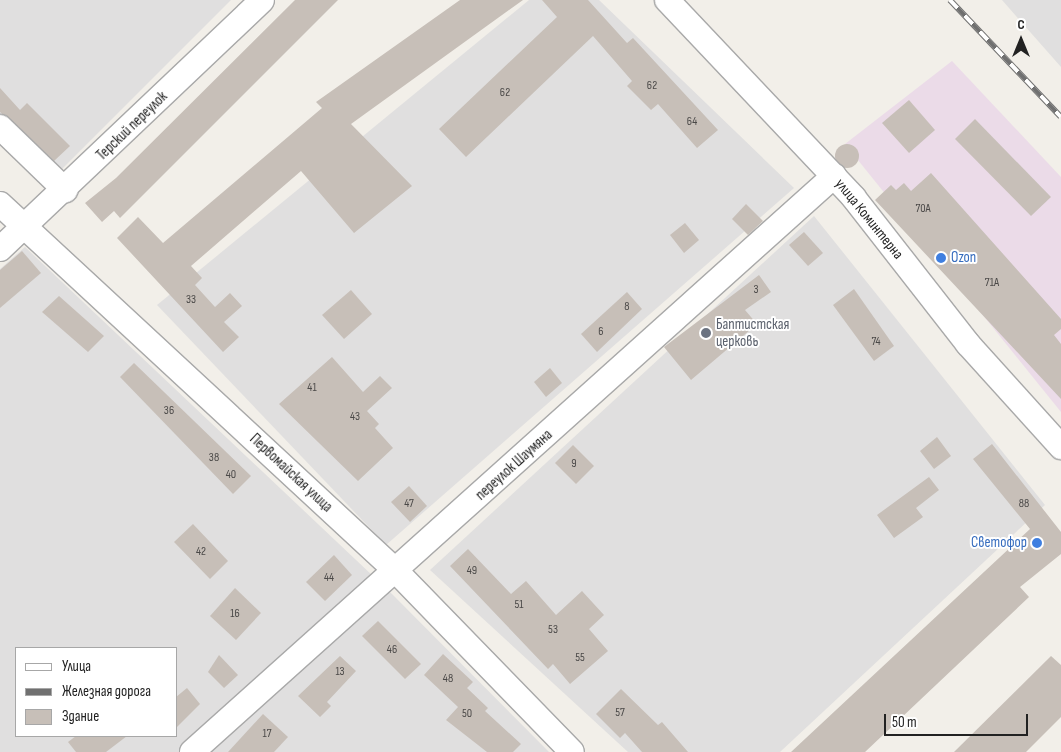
<!DOCTYPE html>
<html>
<head>
<meta charset="utf-8">
<style>
  body { margin:0 }
  #map { position:relative; width:1061px; height:752px; overflow:hidden; background:#f2efe9; font-family:"Sofia Sans Condensed",sans-serif }
  div>[style] { position:absolute }
  .residential>* { inset:0; background:#e0dfdf }
  .industrial>* { inset:0; background:#ebdbe8 }
  .building>* { inset:0; background:#c7bfb8 }
  .round { border-radius:50% }
  .roads { filter:drop-shadow(1px 0 #a9a9a9) drop-shadow(-1px 0 #a9a9a9) drop-shadow(0 1px #a9a9a9) drop-shadow(0 -1px #a9a9a9) }
  .minor>* { height:24px; margin:-12px; padding:0 12px; transform-origin:12px; border-radius:12px; background:#fff }
  .rail>* { height:5.5px; margin-top:-2.75px; transform-origin:0; background:repeating-linear-gradient(90deg,#fff 0 11px,#707070 0 22px); box-sizing:border-box; border-block:1px solid #707070 }
  .dots>* { width:14px; height:14px; translate:-50% -50%; box-sizing:border-box; border:2px solid #fff; border-radius:50% }
  span { translate:-50% -50%; white-space:nowrap; text-align:center; line-height:1.15; -webkit-text-stroke:4px #fff; paint-order:stroke }
  .number-label { font-size:12px; color:#4b4948 }
  .number-label span { -webkit-text-stroke-width:0 }
  .street-label { font-size:15px; color:#222 }
  .shop-label { font-size:15px; color:#366cbe }
  .left { translate:0 -50%; text-align:left }
  .right { translate:-100% -50%; text-align:right }
  .worship-label { font-size:15px; color:#5b616d }
  .legend { position:absolute; left:15px; top:647px; width:162px; height:90px; box-sizing:border-box; background:#fff; border:1px solid #a7a7a7; margin:0; padding:6px 9px; list-style:none; font-size:15px; color:#222 }
  .legend li { display:flex; align-items:center; gap:10px; height:25px }
  .legend b { width:25px; border:1px solid #a7a7a7 }
  .north { position:absolute; left:996px; top:15px; width:50px; height:50px; -webkit-text-stroke:4px #fff; paint-order:stroke; rotate:0deg; font-size:14px; font-weight:700; line-height:20px; text-align:center; color:#222 }
  .north::after { content:''; display:block; margin:auto; width:18px; height:22px; background:#222; clip-path:polygon(50% 0,100% 100%,50% 72%,0 100%) }
  .scale { position:absolute; left:884px; top:714px; width:144px; height:22px; box-sizing:border-box; border:2px solid #222; border-top:0; padding-left:6px; font-size:15px; line-height:18px; white-space:nowrap; color:#222; -webkit-text-stroke:4px #fff; paint-order:stroke }
</style>
</head>
<body>
<div id="map">
  <div class="residential">
    <div style="clip-path:polygon(0 0,231px 0,58px 173px,0 118px)"></div>
    <div style="clip-path:polygon(529px 0,599px 0,794px 188px,386px 545px,157px 305px)"></div>
    <div style="clip-path:polygon(1002px 0,1061px 0,1061px 67px)"></div>
    <div style="clip-path:polygon(814px 216px,1045px 505px,780px 752px,628px 752px,430px 570px)"></div>
    <div style="clip-path:polygon(evenodd,25px 247px,392px 594px,549px 752px,0 752px,0 269px,25px 247px,16px 648px,176px 648px,176px 736px,16px 736px,16px 648px)"></div>
  </div>
  <div class="industrial">
    <div style="clip-path:polygon(952px 61px,1061px 177px,1061px 412px,845px 144px)"></div>
  </div>
  <div class="building">
    <div style="clip-path:polygon(295px 0,338px 0,120px 218px,114px 211px,102px 222px,85px 203px,116px 178px)"></div>
    <div style="clip-path:polygon(460px 0,523px 0,351px 124px,412px 186px,354px 233px,301px 171px,191px 266px,202px 278px,195px 285px,215px 307px,230px 293px,242px 306px,224px 322px,239px 337px,223px 352px,117px 238px,138px 217px,163px 243px,322px 108px,316px 102px)"></div>
    <div style="clip-path:polygon(542px 0,588px 0,627px 43px,633px 38px,718px 130px,697px 148px,658px 104px,651px 110px,627px 86px,632px 81px,593px 36px,466px 157px,439px 129px,557px 17px)"></div>
    <div style="clip-path:polygon(0 88px,20px 110px,27px 103px,70px 146px,54px 161px,0 112px)"></div>
    <div style="clip-path:polygon(909px 100px,935px 130px,909px 153px,882px 123px)"></div>
    <div style="clip-path:polygon(975px 119px,1051px 197px,1031px 216px,955px 139px)"></div>
    <div class="round" style="left:835px;top:144px;width:24px;height:24px"></div>
    <div style="clip-path:polygon(931px 173px,1061px 319px,1061px 329px,1054px 335px,1061px 344px,1061px 399px,875px 200px,891px 185px,896px 190px,904px 183px,911px 191px)"></div>
    <div style="clip-path:polygon(746px 204px,763px 221px,748px 235px,732px 219px)"></div>
    <div style="clip-path:polygon(685px 223px,699px 240px,684px 253px,670px 235px)"></div>
    <div style="clip-path:polygon(804px 232px,823px 253px,808px 266px,789px 245px)"></div>
    <div style="clip-path:polygon(22px 251px,41px 273px,0 308px,0 270px)"></div>
    <div style="clip-path:polygon(759px 275px,771px 292px,745px 310px,757px 324px,691px 380px,664px 347px)"></div>
    <div style="clip-path:polygon(854px 289px,894px 346px,874px 361px,833px 305px)"></div>
    <div style="clip-path:polygon(351px 290px,372px 314px,344px 339px,322px 315px)"></div>
    <div style="clip-path:polygon(627px 292px,642px 309px,597px 352px,581px 334px)"></div>
    <div style="clip-path:polygon(59px 296px,104px 336px,88px 352px,42px 312px)"></div>
    <div style="clip-path:polygon(332px 357px,363px 392px,380px 376px,392px 388px,367px 411px,379px 424px,375px 428px,393px 448px,358px 481px,279px 404px)"></div>
    <div style="clip-path:polygon(134px 363px,251px 476px,233px 494px,120px 377px)"></div>
    <div style="clip-path:polygon(550px 368px,562px 383px,546px 397px,534px 382px)"></div>
    <div style="clip-path:polygon(937px 437px,951px 456px,934px 469px,920px 451px)"></div>
    <div style="clip-path:polygon(992px 444px,1061px 532px,1061px 554px,1020px 587px,1029px 597px,865px 752px,791px 752px,1030px 529px,973px 459px)"></div>
    <div style="clip-path:polygon(573px 445px,594px 466px,576px 484px,555px 463px)"></div>
    <div style="clip-path:polygon(929px 477px,939px 490px,916px 508px,923px 517px,894px 538px,877px 515px)"></div>
    <div style="clip-path:polygon(409px 486px,427px 506px,410px 522px,391px 502px)"></div>
    <div style="clip-path:polygon(193px 524px,228px 561px,210px 579px,174px 542px)"></div>
    <div style="clip-path:polygon(468px 549px,511px 594px,526px 581px,556px 615px,582px 591px,604px 615px,589px 629px,608px 651px,570px 684px,553px 664px,548px 669px,450px 566px)"></div>
    <div style="clip-path:polygon(334px 555px,352px 575px,325px 601px,306px 582px)"></div>
    <div style="clip-path:polygon(235px 588px,261px 613px,236px 640px,210px 616px)"></div>
    <div style="clip-path:polygon(378px 621px,421px 664px,405px 679px,362px 636px)"></div>
    <div style="clip-path:polygon(443px 654px,473px 682px,467px 688px,488px 708px,485px 711px,521px 744px,513px 752px,487px 752px,446px 720px,458px 707px,424px 675px)"></div>
    <div style="clip-path:polygon(219px 655px,238px 675px,224px 688px,208px 672px)"></div>
    <div style="clip-path:polygon(340px 656px,356px 671px,327px 702px,331px 706px,320px 717px,298px 696px)"></div>
    <div style="clip-path:polygon(1051px 656px,1061px 665px,1061px 717px,1026px 752px,954px 752px)"></div>
    <div style="clip-path:polygon(187px 688px,200px 704px,176px 728px,176px 697px)"></div>
    <div style="clip-path:polygon(621px 689px,658px 725px,662px 722px,688px 752px,642px 752px,625px 733px,620px 738px,596px 714px)"></div>
    <div style="clip-path:polygon(263px 714px,288px 737px,274px 752px,228px 752px)"></div>
    <div style="clip-path:polygon(76px 736px,127px 736px,106px 752px,76px 752px,68px 742px)"></div>
  </div>
  <div class="roads">
    <div class="minor">
      <div style="left:667px;top:0;width:272px;rotate:46.6deg"></div>
      <div style="left:854px;top:198px;width:185px;rotate:52deg"></div>
      <div style="left:968px;top:344px;width:139px;rotate:47.9deg"></div>
      <div style="left:0;top:127px;width:91px;rotate:44.1deg"></div>
      <div style="left:0;top:204px;width:540px;rotate:42.82deg"></div>
      <div style="left:396px;top:571px;width:252px;rotate:45.8deg"></div>
      <div style="left:0;top:249px;width:361px;rotate:-43.5deg"></div>
      <div style="left:192px;top:752px;width:863px;rotate:-41.9deg"></div>
    </div>
  </div>
  <div class="rail">
    <div style="left:950px;top:0;width:161px;rotate:46.5deg"></div>
  </div>
  <div class="dots">
    <div style="left:941px;top:258px;background:#3f7fe0"></div>
    <div style="left:706px;top:333px;background:#6b7280"></div>
    <div style="left:1037px;top:543px;background:#3f7fe0"></div>
  </div>
  <div class="number-label">
    <span style="left:652px;top:86px">62</span>
    <span style="left:505px;top:93px">62</span>
    <span style="left:692px;top:122px">64</span>
    <span style="left:923px;top:209px">70А</span>
    <span style="left:992px;top:283px">71А</span>
    <span style="left:756px;top:290px">3</span>
    <span style="left:191px;top:300px">33</span>
    <span style="left:627px;top:307px">8</span>
    <span style="left:601px;top:332px">6</span>
    <span style="left:876px;top:342px">74</span>
    <span style="left:312px;top:388px">41</span>
    <span style="left:169px;top:411px">36</span>
    <span style="left:355px;top:417px">43</span>
    <span style="left:214px;top:458px">38</span>
    <span style="left:574px;top:464px">9</span>
    <span style="left:231px;top:475px">40</span>
    <span style="left:409px;top:504px">47</span>
    <span style="left:1024px;top:504px">88</span>
    <span style="left:201px;top:552px">42</span>
    <span style="left:472px;top:571px">49</span>
    <span style="left:329px;top:578px">44</span>
    <span style="left:519px;top:605px">51</span>
    <span style="left:235px;top:614px">16</span>
    <span style="left:553px;top:630px">53</span>
    <span style="left:392px;top:650px">46</span>
    <span style="left:580px;top:658px">55</span>
    <span style="left:340px;top:672px">13</span>
    <span style="left:448px;top:679px">48</span>
    <span style="left:620px;top:713px">57</span>
    <span style="left:467px;top:714px">50</span>
    <span style="left:267px;top:734px">17</span>
  </div>
  <div class="street-label">
    <span style="left:132px;top:126px;rotate:-44deg">Терский переулок</span>
    <span style="left:869px;top:219px;rotate:51deg">улица Коминтерна</span>
    <span style="left:514px;top:465px;rotate:-42deg">переулок Шаумяна</span>
    <span style="left:291px;top:473px;rotate:43deg">Первомайская улица</span>
  </div>
  <div class="shop-label">
    <span class="left" style="left:951px;top:258px">Ozon</span>
    <span class="right" style="left:1027px;top:543px">Светофор</span>
  </div>
  <div class="worship-label">
    <span class="left" style="left:716px;top:333px">Баптистская<br>церковь</span>
  </div>
  <ul class="legend">
  <li><b style="height:6px;background:#fff"></b>Улица</li>
  <li><b style="height:6px;background:#707070"></b>Железная дорога</li>
  <li><b style="height:14px;background:#c7bfb8"></b>Здание</li>
  </ul>
  <div class="north">С</div>
  <div class="scale">50 m</div>
</div>
</body>
</html>
